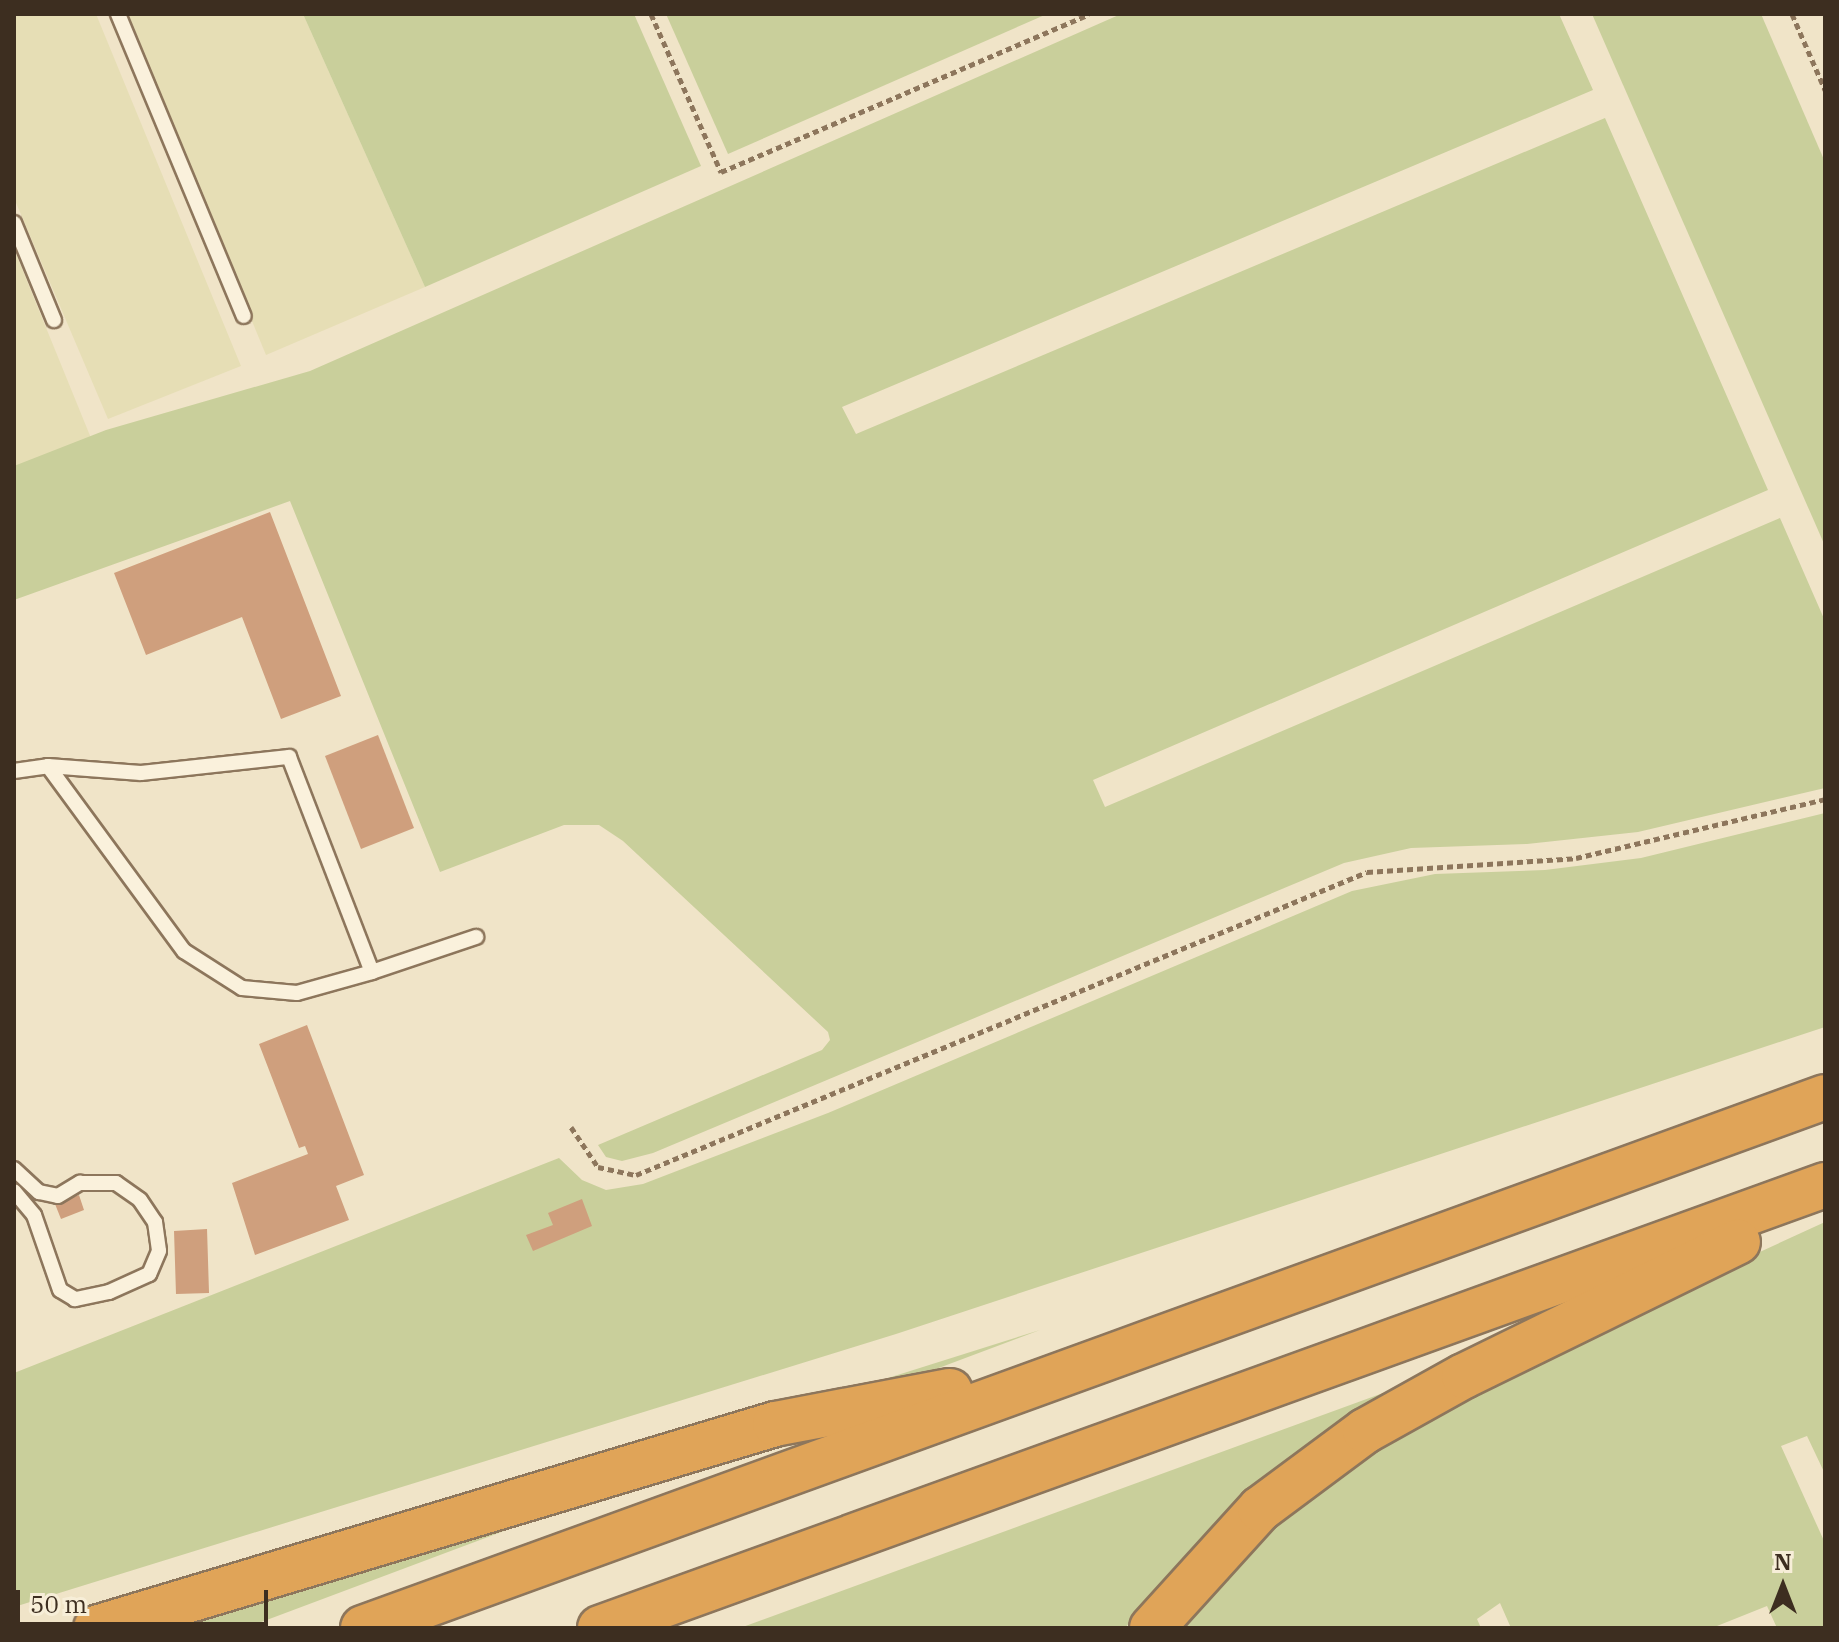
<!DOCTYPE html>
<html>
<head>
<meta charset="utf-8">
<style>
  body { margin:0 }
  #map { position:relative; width:1839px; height:1642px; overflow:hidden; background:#f0e4c8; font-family:"IBM Plex Serif",serif }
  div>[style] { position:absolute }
  .farmland>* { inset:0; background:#e6deb5 }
  .green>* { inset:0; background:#c9cf9b }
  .building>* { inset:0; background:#cf9f7d }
  .path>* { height:5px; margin-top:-2.5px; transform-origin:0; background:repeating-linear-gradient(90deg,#8d765c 0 6px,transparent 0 10px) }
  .roads { filter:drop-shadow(2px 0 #8d765c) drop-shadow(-2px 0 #8d765c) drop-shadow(0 2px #8d765c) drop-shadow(0 -2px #8d765c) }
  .lane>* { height:14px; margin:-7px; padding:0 7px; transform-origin:7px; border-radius:7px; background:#faf1dc }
  .highway>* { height:44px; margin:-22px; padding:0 22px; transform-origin:22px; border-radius:22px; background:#e0a458 }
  span { translate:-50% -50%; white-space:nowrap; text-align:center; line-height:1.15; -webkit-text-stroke:8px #f7eed8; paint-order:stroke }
  .frame { position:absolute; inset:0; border:16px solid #3d2e20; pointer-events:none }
  .north { position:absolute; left:1743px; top:1546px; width:80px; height:80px; -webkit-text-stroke:6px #f7eed8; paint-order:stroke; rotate:0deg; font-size:22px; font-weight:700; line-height:32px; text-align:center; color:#3d2e20 }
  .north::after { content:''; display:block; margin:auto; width:28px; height:36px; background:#3d2e20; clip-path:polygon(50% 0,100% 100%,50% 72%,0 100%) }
  .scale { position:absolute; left:16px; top:1590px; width:252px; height:36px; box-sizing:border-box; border:4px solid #3d2e20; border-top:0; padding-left:10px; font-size:24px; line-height:28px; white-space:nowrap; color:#3d2e20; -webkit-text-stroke:6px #f7eed8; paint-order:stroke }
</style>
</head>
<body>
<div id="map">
  <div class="farmland">
    <div style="clip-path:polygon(14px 14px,96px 14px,241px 366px,108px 419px,14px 198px)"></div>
    <div style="clip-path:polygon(125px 14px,303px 14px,425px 287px,266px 355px)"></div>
    <div style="clip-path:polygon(14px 249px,93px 443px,14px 471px)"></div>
  </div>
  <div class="green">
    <div style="clip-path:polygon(303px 14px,634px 14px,701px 166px,425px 287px)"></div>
    <div style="clip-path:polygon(666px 14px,1047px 14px,728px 154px)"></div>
    <div style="clip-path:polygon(1121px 14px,1559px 14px,1593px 90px,842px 407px,856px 434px,1605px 118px,1768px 490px,1093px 780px,1105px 807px,1780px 518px,1825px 621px,1825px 788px,1638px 832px,1527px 844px,1411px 848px,1344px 863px,653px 1153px,622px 1161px,606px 1157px,598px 1145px,822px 1050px,830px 1040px,828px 1032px,623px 841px,599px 825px,564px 825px,440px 872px,290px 501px,14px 600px,14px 466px,106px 430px,310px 371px)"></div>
    <div style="clip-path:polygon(1592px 14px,1761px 14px,1825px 162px,1825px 546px)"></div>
    <div style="clip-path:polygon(1825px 813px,1825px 1027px,896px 1334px,14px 1607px,14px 1373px,559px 1158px,582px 1180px,606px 1190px,643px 1184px,828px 1113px,1352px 891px,1435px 874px,1545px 870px,1641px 858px)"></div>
    <div style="clip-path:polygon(1825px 1222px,1825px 1474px,1807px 1436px,1781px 1446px,1825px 1543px,1825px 1628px,1777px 1628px,1767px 1606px,1712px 1628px,1511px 1628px,1500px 1603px,1477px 1619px,1481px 1628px,1171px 1628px,1262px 1536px,1364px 1451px,1592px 1329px)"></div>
    <div style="clip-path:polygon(1040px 1330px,245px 1628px,96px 1628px)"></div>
    <div style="clip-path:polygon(1405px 1385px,1237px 1508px,1192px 1550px,1125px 1628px,740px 1628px)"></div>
  </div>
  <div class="building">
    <div style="clip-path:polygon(270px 512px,341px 696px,281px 719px,242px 617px,146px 655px,114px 573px)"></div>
    <div style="clip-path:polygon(378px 735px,414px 828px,361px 849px,325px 756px)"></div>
    <div style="clip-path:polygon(307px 1025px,364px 1175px,336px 1186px,349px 1220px,255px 1255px,232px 1183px,308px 1154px,305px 1146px,299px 1148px,259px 1044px)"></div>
    <div style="clip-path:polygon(79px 1195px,84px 1210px,61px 1219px,55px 1204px)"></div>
    <div style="clip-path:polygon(582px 1199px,592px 1226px,533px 1251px,526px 1235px,553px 1225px,548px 1213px)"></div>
    <div style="clip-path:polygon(207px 1229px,209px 1293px,176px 1294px,174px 1231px)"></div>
  </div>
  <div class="path">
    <div style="left:651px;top:14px;width:173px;rotate:66.1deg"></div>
    <div style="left:721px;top:172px;width:400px;rotate:-23.2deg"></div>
    <div style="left:1792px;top:14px;width:83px;rotate:66.5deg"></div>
    <div style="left:571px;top:1127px;width:48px;rotate:56deg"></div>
    <div style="left:598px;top:1167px;width:39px;rotate:12deg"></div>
    <div style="left:636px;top:1175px;width:791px;rotate:-22.51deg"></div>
    <div style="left:1367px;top:872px;width:209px;rotate:-3.8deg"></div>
    <div style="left:1576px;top:858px;width:256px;rotate:-13.3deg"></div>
  </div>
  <div class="roads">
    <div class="lane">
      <div style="left:118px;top:14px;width:327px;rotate:67.4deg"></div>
      <div style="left:14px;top:223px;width:105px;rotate:67.6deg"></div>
      <div style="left:48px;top:766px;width:230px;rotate:53.7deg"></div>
      <div style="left:184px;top:951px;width:69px;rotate:32.5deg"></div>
      <div style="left:242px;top:988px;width:55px;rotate:5.2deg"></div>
      <div style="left:297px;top:993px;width:78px;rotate:-15.6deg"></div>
      <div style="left:14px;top:771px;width:34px;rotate:-8deg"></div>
      <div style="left:48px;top:766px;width:93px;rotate:4.3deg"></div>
      <div style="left:141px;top:773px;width:149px;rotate:-6.2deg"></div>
      <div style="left:289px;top:757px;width:230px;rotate:68.9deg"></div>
      <div style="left:372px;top:972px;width:110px;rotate:-18.6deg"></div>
      <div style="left:14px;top:1169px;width:34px;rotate:43deg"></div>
      <div style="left:39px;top:1192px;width:19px;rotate:12deg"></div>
      <div style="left:58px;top:1196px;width:26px;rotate:-31deg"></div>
      <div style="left:80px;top:1183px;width:36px"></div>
      <div style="left:116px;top:1183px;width:29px;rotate:35deg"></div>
      <div style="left:140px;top:1200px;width:27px;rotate:56deg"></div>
      <div style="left:155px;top:1222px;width:29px;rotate:82deg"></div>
      <div style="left:159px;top:1251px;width:25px;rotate:113deg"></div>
      <div style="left:149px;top:1274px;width:44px;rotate:155.8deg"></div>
      <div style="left:109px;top:1292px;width:35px;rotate:168deg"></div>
      <div style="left:75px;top:1299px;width:17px;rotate:-149deg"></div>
      <div style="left:60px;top:1290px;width:79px;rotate:-109.1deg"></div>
      <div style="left:34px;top:1215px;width:31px;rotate:-130deg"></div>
    </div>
    <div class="highway">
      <div style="left:96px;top:1628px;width:709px;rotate:-16.72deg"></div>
      <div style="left:775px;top:1424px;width:178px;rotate:-10.7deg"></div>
      <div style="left:363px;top:1628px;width:1555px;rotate:-19.96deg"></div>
      <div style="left:600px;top:1628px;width:1303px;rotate:-19.88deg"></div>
      <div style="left:1152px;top:1628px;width:161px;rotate:-47.8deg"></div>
      <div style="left:1260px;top:1509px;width:131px;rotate:-36.6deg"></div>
      <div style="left:1365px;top:1431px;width:113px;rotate:-29.1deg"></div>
      <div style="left:1464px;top:1376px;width:305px;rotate:-26.1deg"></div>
    </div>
  </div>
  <div class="frame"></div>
  <div class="north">N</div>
  <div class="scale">50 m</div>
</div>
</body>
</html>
